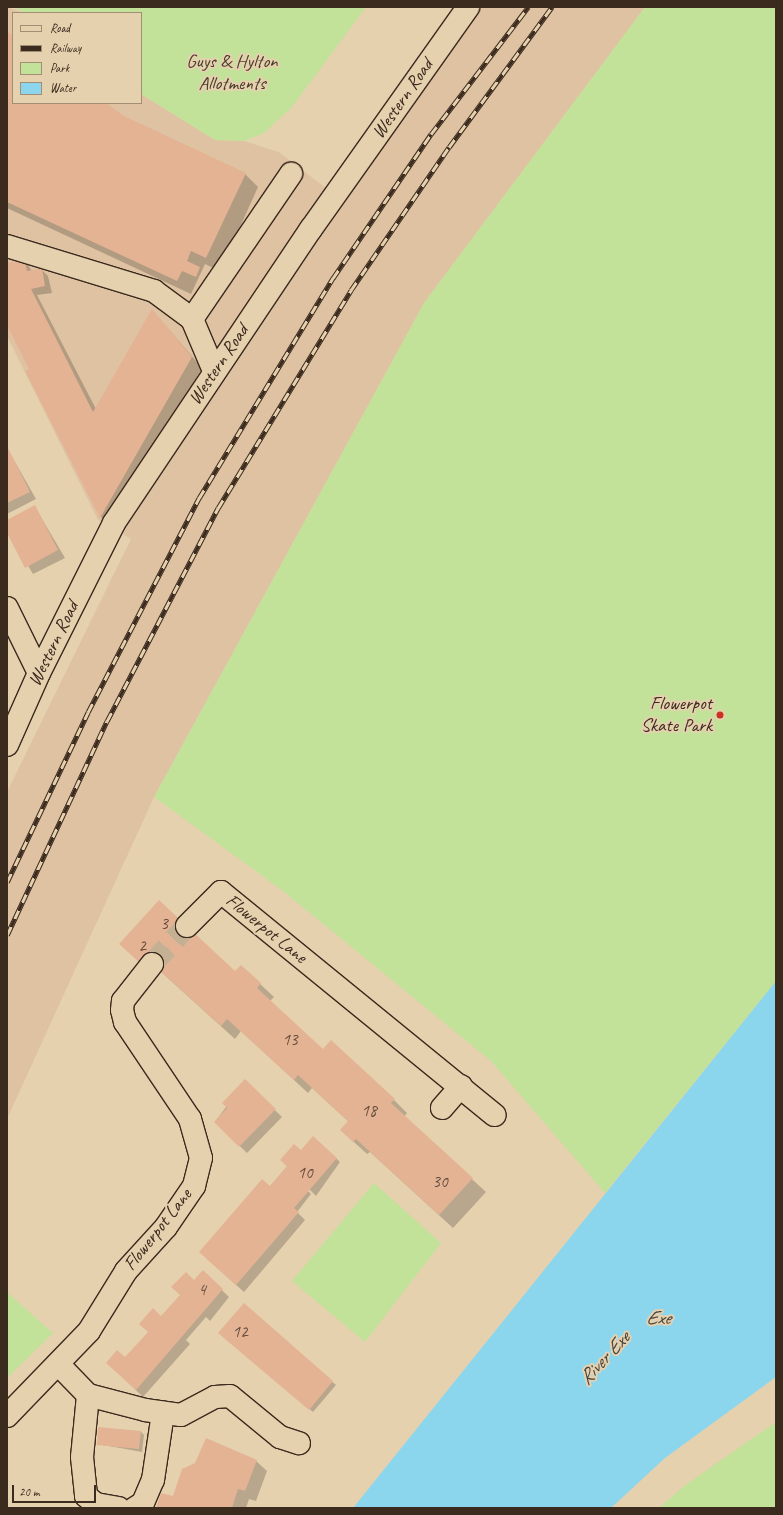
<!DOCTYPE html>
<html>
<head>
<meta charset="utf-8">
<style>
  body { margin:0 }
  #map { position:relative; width:783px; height:1515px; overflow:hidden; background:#e6d1af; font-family:Caveat,sans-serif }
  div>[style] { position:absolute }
  .built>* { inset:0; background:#dec2a2 }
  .green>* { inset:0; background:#c2e199 }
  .water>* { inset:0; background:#8cd6ed }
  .shadow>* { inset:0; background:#0003 }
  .building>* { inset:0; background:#e3b394 }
  .minor-tunnel>* { height:22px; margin-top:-11px; transform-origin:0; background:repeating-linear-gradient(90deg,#c4b092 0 22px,transparent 0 33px) }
  .roads { filter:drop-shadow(1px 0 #3b2a1e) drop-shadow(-1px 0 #3b2a1e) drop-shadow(0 1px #3b2a1e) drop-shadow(0 -1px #3b2a1e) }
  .minor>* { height:22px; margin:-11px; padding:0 11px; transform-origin:11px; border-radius:11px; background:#e6d1af }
  .rail>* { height:4.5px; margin-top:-2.25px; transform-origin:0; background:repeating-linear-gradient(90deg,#e6d1af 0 9px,#3b2a1e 0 18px); box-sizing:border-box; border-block:1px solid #3b2a1e }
  .dots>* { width:11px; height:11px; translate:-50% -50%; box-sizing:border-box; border:2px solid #e6d1af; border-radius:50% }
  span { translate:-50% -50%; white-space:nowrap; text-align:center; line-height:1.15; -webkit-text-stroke:4px #e6d1af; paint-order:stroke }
  .number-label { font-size:17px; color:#654c3c }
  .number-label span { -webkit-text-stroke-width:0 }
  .park-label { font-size:19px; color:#483c2a }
  .street-label { font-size:19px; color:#3b2a1e }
  .poi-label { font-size:19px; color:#3b2a1e }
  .right { translate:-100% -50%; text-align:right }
  .water-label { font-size:20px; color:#47443d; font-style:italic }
  .frame { position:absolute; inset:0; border:8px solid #3b2a1e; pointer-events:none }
  .legend { position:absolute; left:12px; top:12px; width:130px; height:92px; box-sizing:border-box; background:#e6d1af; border:1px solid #a28e75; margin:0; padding:5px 7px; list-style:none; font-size:12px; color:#3b2a1e }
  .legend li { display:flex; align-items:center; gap:8px; height:20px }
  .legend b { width:20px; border:1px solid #a28e75 }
  .scale { position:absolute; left:12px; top:1485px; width:84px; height:18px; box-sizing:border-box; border:2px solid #3b2a1e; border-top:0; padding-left:5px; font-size:12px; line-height:14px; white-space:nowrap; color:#3b2a1e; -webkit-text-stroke:3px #e6d1af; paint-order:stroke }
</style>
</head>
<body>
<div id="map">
  <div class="built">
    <div style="clip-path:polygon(7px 7px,24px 13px,13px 13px,13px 103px,141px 103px,141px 94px,215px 140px,244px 141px,279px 152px,340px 199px,483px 7px,645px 7px,424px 303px,154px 797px,7px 1119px,7px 792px,131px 539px,98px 520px,7px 336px)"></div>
  </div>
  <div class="green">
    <div style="clip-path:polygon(15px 7px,366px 7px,292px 107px,264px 133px,244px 141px,215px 140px,141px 94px,141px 13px,24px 13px)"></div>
    <div style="clip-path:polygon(645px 7px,776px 7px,776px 981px,605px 1193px,491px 1061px,283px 891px,154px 797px,424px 303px)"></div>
    <div style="clip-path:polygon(374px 1183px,441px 1243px,365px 1342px,292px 1281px)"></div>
    <div style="clip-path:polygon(7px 1292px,53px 1333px,7px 1378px)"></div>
    <div style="clip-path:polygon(776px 1422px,776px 1508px,659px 1508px,684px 1486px)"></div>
  </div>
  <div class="water">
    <div style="clip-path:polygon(776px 981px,776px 1377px,665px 1458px,611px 1508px,353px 1508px)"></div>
  </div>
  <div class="shadow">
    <div style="clip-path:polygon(7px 32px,13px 37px,13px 103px,104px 103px,123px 117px,245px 174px,258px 187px,220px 271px,205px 264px,191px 294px,7px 208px)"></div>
    <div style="clip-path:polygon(25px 261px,32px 271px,41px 269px,48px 276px,52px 293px,37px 295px,96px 409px,152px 310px,202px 368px,111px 527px,101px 517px,26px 372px,31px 370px,7px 323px,7px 264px)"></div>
    <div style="clip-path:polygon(7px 448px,36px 499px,7px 514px)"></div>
    <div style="clip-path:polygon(35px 507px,65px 558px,33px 574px,7px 531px,7px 521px)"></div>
    <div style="clip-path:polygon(134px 957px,236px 972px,241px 966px,274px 997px,270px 1001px,323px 1050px,394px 1100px,407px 1113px,404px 1117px,486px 1192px,453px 1228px,370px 1152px,367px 1154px,355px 1143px,341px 1130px,349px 1122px,312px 1088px,308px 1093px,241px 1031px,235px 1039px,159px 970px)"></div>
    <div style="clip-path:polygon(245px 1081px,282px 1117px,247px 1153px,215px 1122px)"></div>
    <div style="clip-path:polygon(313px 1137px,340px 1162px,316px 1196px,281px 1160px,322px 1173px)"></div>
    <div style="clip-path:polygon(285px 1169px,311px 1194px,297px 1212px,305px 1220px,244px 1292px,207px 1259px)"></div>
    <div style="clip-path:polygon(203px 1272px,229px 1297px,210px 1321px,206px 1317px,186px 1340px,190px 1344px,143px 1397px,115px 1370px)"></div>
    <div style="clip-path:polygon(227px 1340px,300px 1354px,336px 1385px,313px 1412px)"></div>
    <div style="clip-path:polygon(141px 1432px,144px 1435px,142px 1452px,98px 1444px)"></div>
    <div style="clip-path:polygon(256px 1461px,267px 1471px,256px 1501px,249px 1499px,246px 1508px,157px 1508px)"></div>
  </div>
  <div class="building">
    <div style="clip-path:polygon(7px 31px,13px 36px,13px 103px,106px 103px,124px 116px,246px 173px,206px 258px,191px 251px,187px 261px,200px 267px,196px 277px,182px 271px,177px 281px,7px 202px)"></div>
    <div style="clip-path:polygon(25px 260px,27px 271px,42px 268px,45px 286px,31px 289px,93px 412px,152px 309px,192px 357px,100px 518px,25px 371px,29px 369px,7px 325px,7px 263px)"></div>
    <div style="clip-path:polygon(7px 446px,30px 492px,7px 503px)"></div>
    <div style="clip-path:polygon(35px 505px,58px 550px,25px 568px,7px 533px,7px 520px)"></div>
    <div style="clip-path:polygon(159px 900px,235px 971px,241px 965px,261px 983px,257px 988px,323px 1049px,331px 1040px,395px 1099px,391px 1103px,473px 1178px,439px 1215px,356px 1139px,353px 1142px,340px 1130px,348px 1121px,298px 1075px,294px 1080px,227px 1019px,221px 1026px,145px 957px,140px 963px,119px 944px)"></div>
    <div style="clip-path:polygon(245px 1079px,276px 1109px,239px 1147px,214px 1122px,227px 1108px,222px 1103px)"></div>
    <div style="clip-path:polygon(313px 1136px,337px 1158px,294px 1208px,299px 1212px,236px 1285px,199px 1252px,262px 1179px,270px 1186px,287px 1166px,280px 1160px,294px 1144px,301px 1150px)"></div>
    <div style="clip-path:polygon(203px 1270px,223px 1289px,136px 1390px,106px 1363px,117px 1350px,125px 1357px,139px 1342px,148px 1332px,139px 1324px,153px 1308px,161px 1316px,180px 1295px,171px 1287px,186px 1272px,194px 1280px)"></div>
    <div style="clip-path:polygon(244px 1303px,333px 1381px,309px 1410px,218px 1333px)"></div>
    <div style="clip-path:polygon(98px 1427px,141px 1431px,139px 1449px,97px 1445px)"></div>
    <div style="clip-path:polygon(206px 1438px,257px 1460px,245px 1491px,238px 1489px,232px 1508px,156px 1508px,161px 1493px,173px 1496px,182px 1469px,195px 1463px)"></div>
  </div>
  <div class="minor-tunnel">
    <div style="left:152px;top:964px;width:52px;rotate:-47.4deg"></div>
  </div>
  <div class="roads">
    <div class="minor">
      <div style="left:7px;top:246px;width:154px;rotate:17deg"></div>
      <div style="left:154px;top:291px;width:47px;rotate:36.4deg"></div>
      <div style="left:192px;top:319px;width:56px;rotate:67.1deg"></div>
      <div style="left:192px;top:319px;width:176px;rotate:-55.7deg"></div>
      <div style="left:7px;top:608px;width:72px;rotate:63.8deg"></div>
      <div style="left:7px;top:745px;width:79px;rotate:-66deg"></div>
      <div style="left:39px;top:673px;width:168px;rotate:-63.4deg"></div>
      <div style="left:114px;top:523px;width:354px;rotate:-56.2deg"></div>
      <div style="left:311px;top:229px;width:272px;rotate:-54.7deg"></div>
      <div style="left:187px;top:926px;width:48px;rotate:-45deg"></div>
      <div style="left:221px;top:892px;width:353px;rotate:39.2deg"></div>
      <div style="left:442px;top:1108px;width:29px;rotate:-49deg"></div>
      <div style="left:58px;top:1364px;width:43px;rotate:45.9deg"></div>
      <div style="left:88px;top:1395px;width:59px;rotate:14.7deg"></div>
      <div style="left:145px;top:1410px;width:36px;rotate:8deg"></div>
      <div style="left:181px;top:1415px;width:38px;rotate:-28deg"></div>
      <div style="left:215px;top:1397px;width:15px;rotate:-4deg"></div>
      <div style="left:230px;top:1396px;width:65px;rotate:39.4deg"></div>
      <div style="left:280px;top:1437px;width:20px;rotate:18deg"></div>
      <div style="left:88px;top:1395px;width:62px;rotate:95.5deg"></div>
      <div style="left:82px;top:1457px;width:39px;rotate:84deg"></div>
      <div style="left:86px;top:1496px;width:13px;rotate:39deg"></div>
      <div style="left:96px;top:1504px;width:23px;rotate:10deg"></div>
      <div style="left:7px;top:1416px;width:118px;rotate:-46deg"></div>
      <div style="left:89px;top:1331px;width:70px;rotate:-58.3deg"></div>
      <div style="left:126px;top:1271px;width:59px;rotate:-47.7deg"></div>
      <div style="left:166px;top:1227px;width:50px;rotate:-55.7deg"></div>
      <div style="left:194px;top:1186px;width:29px;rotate:-76deg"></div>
      <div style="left:201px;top:1158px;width:41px;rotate:-105.8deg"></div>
      <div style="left:190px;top:1119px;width:117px;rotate:-123.8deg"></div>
      <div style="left:125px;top:1022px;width:12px;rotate:-104deg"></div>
      <div style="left:122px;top:1010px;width:9px;rotate:-84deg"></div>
      <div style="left:123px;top:1001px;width:47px;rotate:-51.9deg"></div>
      <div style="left:135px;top:1508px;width:9px;rotate:-32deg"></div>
      <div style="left:143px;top:1503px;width:25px;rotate:-67deg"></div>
      <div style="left:153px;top:1480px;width:68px;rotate:-81.5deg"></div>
    </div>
  </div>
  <div class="rail">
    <div style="left:7px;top:882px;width:188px;rotate:-64.5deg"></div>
    <div style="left:88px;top:712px;width:241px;rotate:-62.6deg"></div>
    <div style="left:199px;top:498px;width:258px;rotate:-58.7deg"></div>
    <div style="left:333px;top:278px;width:174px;rotate:-55.8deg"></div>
    <div style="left:431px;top:134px;width:160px;rotate:-52.6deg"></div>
    <div style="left:7px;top:935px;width:236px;rotate:-65deg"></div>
    <div style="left:107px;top:721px;width:240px;rotate:-62.5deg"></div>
    <div style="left:218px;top:508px;width:255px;rotate:-58.6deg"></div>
    <div style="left:351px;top:290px;width:173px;rotate:-55.6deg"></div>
    <div style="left:449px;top:147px;width:174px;rotate:-53.7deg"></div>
  </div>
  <div class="dots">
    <div style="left:720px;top:715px;background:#c8321e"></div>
  </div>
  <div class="number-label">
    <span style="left:164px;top:924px">3</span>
    <span style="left:142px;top:946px">2</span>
    <span style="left:290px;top:1040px">13</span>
    <span style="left:369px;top:1111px">18</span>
    <span style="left:305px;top:1173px">10</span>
    <span style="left:440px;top:1182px">30</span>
    <span style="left:202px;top:1290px">4</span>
    <span style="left:240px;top:1332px">12</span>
  </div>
  <div class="park-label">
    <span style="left:232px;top:73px">Guys &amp; Hylton<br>Allotments</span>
  </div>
  <div class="street-label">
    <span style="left:403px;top:99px;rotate:-55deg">Western Road</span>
    <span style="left:219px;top:365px;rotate:-56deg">Western Road</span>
    <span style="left:54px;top:644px;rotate:-64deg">Western Road</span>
    <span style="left:266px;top:929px;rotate:39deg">Flowerpot Lane</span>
    <span style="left:158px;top:1230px;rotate:-52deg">Flowerpot Lane</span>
  </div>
  <div class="poi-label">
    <span class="right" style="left:712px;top:715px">Flowerpot<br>Skate Park</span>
  </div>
  <div class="water-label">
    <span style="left:658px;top:1317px">Exe</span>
    <span style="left:604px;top:1358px;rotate:-47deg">River Exe</span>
  </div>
  <div class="frame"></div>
  <ul class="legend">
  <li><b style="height:5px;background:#e6d1af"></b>Road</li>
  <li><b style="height:5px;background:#3b2a1e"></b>Railway</li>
  <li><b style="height:11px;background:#c2e199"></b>Park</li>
  <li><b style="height:11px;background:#8cd6ed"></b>Water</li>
  </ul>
  <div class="scale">20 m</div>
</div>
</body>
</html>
